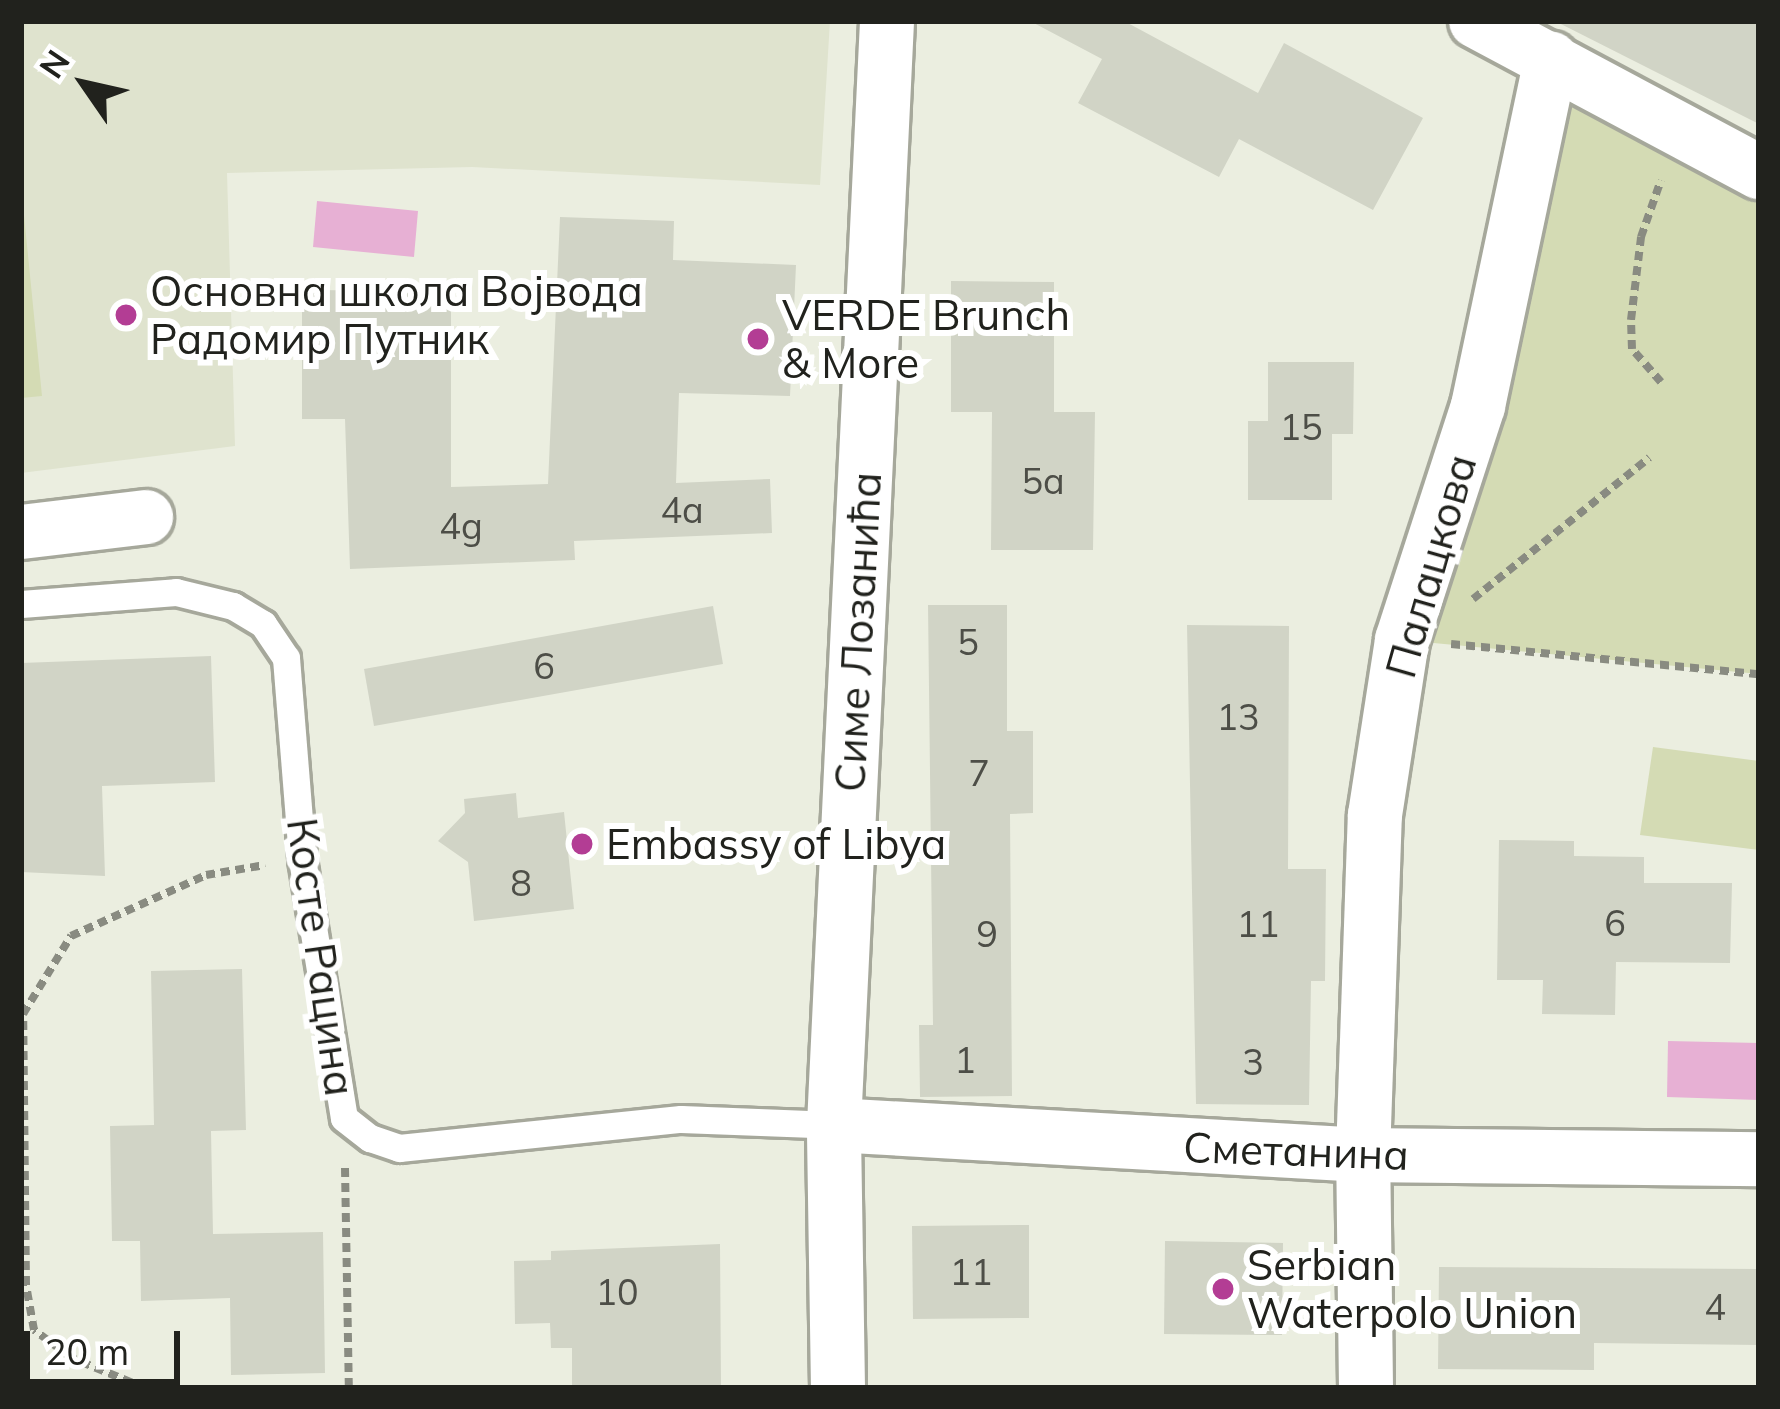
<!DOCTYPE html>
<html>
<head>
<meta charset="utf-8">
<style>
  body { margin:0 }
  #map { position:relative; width:1780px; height:1409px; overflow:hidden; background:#ebeee0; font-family:Mulish,sans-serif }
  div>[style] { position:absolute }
  .built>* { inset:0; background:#dfe3ce }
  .green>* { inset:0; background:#d4dbb4 }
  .water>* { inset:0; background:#e7b0d4 }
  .building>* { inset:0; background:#d1d4c6 }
  .path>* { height:8px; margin-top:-4px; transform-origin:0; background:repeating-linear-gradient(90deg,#898b81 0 9px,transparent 0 15px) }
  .roads { filter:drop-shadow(3px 0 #a6a89b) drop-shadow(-3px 0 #a6a89b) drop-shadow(0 3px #a6a89b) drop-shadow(0 -3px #a6a89b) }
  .lane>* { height:27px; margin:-13.5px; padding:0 13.5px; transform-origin:13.5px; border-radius:13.5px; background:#fff }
  .street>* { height:54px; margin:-27px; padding:0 27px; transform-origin:27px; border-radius:27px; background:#fff }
  .dots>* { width:33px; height:33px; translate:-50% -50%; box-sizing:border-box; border:6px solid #fff; border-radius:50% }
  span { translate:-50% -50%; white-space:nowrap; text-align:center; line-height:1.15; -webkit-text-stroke:12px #fff; paint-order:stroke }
  .number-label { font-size:36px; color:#4d4e47 }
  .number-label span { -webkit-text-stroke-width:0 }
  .poi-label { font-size:42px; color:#21221d }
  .left { translate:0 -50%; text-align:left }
  .street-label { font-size:42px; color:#21221d }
  .frame { position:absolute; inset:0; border:24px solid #21221d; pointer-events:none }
  .north { position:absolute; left:24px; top:24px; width:120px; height:120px; -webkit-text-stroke:9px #fff; paint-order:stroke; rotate:304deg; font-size:33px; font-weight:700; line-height:48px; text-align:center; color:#21221d }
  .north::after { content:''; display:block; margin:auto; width:42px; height:54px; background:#21221d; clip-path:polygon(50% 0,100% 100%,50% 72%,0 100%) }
  .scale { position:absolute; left:24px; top:1331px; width:156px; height:54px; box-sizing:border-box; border:6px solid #21221d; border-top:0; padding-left:15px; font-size:36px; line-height:42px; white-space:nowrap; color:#21221d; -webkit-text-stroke:9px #fff; paint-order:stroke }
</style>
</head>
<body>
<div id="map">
  <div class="built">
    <div style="clip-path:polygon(21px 21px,830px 21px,820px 185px,472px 167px,227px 173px,235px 446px,21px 473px)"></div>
  </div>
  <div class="green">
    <div style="clip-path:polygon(1551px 59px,1759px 172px,1759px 674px,1402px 640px)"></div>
    <div style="clip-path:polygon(21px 185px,42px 396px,21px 398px)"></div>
    <div style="clip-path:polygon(1653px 747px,1759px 761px,1759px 850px,1640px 835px)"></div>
  </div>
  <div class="water">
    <div style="clip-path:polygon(317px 201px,418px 211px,414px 257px,313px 247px)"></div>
    <div style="clip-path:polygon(1668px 1041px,1759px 1043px,1759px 1100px,1667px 1097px)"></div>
  </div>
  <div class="building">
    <div style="clip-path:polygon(1030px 21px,1124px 21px,1258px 93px,1284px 43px,1423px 118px,1373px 210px,1239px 139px,1219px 177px,1078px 103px,1102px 59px)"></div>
    <div style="clip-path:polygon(1555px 21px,1759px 21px,1759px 124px,1648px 68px)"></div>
    <div style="clip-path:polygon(560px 217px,674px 221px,673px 260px,796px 265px,790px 396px,679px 393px,676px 483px,770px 479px,772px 533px,574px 541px,575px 560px,350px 569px,345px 419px,302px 419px,302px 290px,451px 291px,451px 487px,548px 484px)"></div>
    <div style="clip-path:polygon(951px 281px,1054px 282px,1054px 412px,1095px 412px,1093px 550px,991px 550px,992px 412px,951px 412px)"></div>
    <div style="clip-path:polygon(1268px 362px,1354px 362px,1353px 434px,1332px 434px,1332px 500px,1248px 500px,1248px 421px,1268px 421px)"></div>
    <div style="clip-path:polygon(928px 605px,1007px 605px,1007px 731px,1033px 731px,1033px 813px,1010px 814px,1012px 1096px,920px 1097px,919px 1025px,933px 1025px)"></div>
    <div style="clip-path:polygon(713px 606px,723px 664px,374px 726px,364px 669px)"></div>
    <div style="clip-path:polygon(1187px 625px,1289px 626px,1288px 869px,1326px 869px,1325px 981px,1311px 981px,1309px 1105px,1196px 1104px)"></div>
    <div style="clip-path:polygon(211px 656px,215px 782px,102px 786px,105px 876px,21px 872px,21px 663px)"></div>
    <div style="clip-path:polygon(516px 793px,518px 818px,564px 812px,574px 909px,474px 921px,468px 862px,438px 841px,465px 813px,464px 799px)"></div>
    <div style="clip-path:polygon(1499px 840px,1574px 841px,1574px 856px,1644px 857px,1644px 883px,1732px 883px,1730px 963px,1616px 962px,1615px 1015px,1542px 1014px,1543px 980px,1497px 980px)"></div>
    <div style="clip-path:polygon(242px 969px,246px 1130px,211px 1131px,213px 1234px,323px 1232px,325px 1373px,231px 1375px,230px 1298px,141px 1301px,140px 1241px,112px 1241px,110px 1126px,154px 1125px,151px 971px)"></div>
    <div style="clip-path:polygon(1029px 1225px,1029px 1318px,913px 1319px,912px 1226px)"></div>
    <div style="clip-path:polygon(1165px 1241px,1283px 1243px,1282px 1335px,1164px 1334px)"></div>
    <div style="clip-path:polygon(720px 1244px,721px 1388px,572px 1388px,572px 1348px,551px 1348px,550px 1323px,515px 1324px,514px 1261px,551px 1260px,551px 1251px)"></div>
    <div style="clip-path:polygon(1439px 1267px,1759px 1269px,1759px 1345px,1594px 1343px,1594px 1370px,1438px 1369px)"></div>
  </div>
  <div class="path">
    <div style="left:1661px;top:382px;width:44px;rotate:-131.3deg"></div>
    <div style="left:1632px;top:349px;width:29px;rotate:-92deg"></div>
    <div style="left:1631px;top:320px;width:84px;rotate:-83.1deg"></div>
    <div style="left:1641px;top:237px;width:60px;rotate:-70.7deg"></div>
    <div style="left:1473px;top:599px;width:226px;rotate:-38.7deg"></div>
    <div style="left:1451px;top:644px;width:309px;rotate:5.6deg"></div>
    <div style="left:345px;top:1168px;width:220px;rotate:89deg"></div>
    <div style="left:145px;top:1388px;width:79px;rotate:-157.7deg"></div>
    <div style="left:72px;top:1358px;width:47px;rotate:-143.6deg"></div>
    <div style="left:34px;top:1330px;width:46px;rotate:-100.1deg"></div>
    <div style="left:26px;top:1285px;width:271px;rotate:-90.6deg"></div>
    <div style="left:23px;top:1014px;width:92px;rotate:-58.4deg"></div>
    <div style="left:71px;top:936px;width:148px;rotate:-24.3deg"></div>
    <div style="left:206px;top:875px;width:60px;rotate:-9.6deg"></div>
  </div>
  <div class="roads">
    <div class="lane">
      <div style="left:21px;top:604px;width:155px;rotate:-4.4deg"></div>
      <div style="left:176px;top:592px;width:59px;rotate:13.8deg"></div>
      <div style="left:233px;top:606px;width:35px;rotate:31deg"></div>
      <div style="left:263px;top:624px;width:41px;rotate:55.9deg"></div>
      <div style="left:286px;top:658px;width:202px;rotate:85.4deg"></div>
      <div style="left:302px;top:859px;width:262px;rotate:80.8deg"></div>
      <div style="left:344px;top:1118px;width:33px;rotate:38deg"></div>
      <div style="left:370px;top:1138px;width:31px;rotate:19deg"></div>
      <div style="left:399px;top:1148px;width:283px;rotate:-5.9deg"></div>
      <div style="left:681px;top:1119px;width:153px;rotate:2.2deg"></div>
    </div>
    <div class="street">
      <div style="left:1476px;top:21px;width:321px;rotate:28.1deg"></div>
      <div style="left:21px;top:532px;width:126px;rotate:-6.8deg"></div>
      <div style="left:834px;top:1125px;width:530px;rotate:3.25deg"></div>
      <div style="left:1363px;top:1155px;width:396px;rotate:0.6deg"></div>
      <div style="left:838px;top:1388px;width:263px;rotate:-90.9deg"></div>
      <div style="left:834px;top:1125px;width:1105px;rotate:-87.25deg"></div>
      <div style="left:1366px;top:1388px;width:233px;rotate:-90.7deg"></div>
      <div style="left:1363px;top:1155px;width:340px;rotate:-88deg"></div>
      <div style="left:1375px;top:815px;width:177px;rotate:-81.2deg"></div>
      <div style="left:1402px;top:640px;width:246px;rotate:-72deg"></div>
      <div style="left:1478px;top:406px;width:355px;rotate:-78.1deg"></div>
    </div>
  </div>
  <div class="dots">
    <div style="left:126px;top:315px;background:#b33d94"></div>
    <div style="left:758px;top:339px;background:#b33d94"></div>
    <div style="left:582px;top:844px;background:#b33d94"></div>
    <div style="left:1223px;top:1289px;background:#b33d94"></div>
  </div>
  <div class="number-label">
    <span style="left:1301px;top:427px">15</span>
    <span style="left:1043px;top:481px">5a</span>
    <span style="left:682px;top:510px">4a</span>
    <span style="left:461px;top:526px">4g</span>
    <span style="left:968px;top:642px">5</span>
    <span style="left:544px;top:666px">6</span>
    <span style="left:1238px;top:717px">13</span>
    <span style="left:979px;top:773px">7</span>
    <span style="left:521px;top:883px">8</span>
    <span style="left:1615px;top:923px">6</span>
    <span style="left:1258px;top:924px">11</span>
    <span style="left:987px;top:934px">9</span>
    <span style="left:965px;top:1060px">1</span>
    <span style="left:1253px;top:1062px">3</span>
    <span style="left:971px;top:1272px">11</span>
    <span style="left:617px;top:1292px">10</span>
    <span style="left:1715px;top:1307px">4</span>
  </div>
  <div class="poi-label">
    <span class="left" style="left:150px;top:315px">Основна школа Војвода<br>Радомир Путник</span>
    <span class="left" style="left:782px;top:339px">VERDE Brunch<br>&amp; More</span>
    <span class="left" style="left:606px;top:844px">Embassy of Libya</span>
    <span class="left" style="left:1247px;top:1289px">Serbian<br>Waterpolo Union</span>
  </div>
  <div class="street-label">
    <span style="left:1431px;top:566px;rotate:-74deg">Палацкова</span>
    <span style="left:858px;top:632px;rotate:-87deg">Симе Лозанића</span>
    <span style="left:321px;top:957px;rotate:82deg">Косте Рацина</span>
    <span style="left:1296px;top:1151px;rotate:2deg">Сметанина</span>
  </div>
  <div class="frame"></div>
  <div class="north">N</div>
  <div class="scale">20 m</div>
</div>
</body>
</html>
